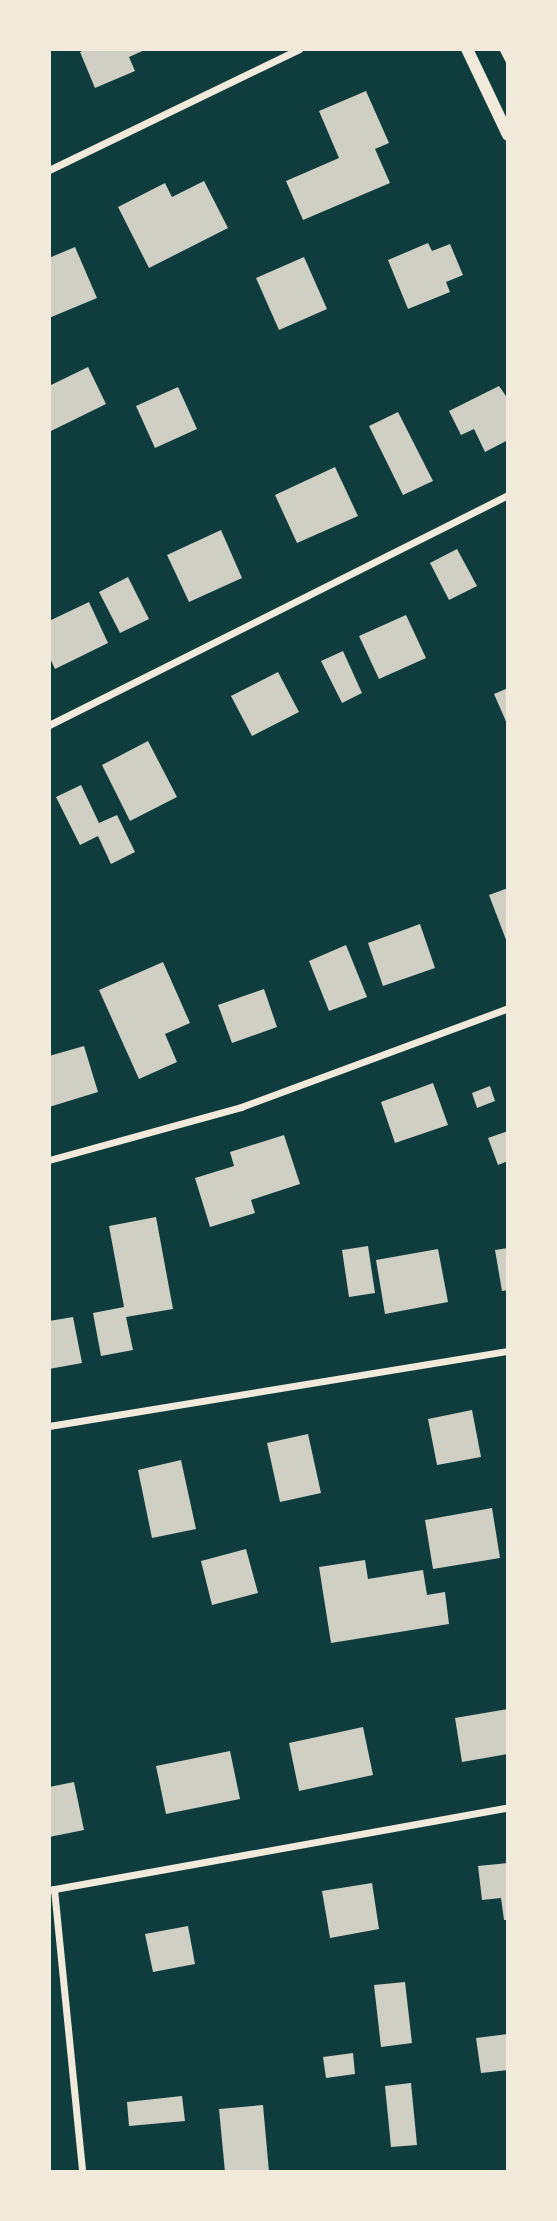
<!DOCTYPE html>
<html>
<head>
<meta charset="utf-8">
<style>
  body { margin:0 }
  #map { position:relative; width:557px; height:2221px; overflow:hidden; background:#0f3d3e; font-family:"Crimson Pro",serif }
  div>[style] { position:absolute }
  .building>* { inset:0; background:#cfcfc3 }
  .path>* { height:4.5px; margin:-2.25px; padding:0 2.25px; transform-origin:2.25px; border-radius:2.25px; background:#f1e9da }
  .minor>* { height:7px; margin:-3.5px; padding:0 3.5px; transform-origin:3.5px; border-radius:3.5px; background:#f1e9da }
  .tertiary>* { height:12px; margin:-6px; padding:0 6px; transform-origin:6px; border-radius:6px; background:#f1e9da }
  span { translate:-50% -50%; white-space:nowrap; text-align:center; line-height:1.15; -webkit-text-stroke:7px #f1e9da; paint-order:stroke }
  .frame { position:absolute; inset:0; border:51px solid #f1e9da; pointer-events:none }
</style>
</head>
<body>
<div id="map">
  <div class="building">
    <div style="clip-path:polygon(87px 49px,147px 49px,129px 57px,135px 71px,95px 88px,80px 52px)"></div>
    <div style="clip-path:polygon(366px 91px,389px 143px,375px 149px,390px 183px,303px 220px,286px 181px,339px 158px,319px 111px)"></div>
    <div style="clip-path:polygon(204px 181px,228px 228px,149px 268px,118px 207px,165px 183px,172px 197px)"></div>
    <div style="clip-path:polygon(428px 243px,432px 251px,450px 244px,463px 275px,446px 282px,450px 292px,408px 309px,388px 260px)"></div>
    <div style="clip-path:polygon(75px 247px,97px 298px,49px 318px,49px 258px)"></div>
    <div style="clip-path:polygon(304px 257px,327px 309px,279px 330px,256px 278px)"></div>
    <div style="clip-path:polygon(88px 367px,106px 404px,51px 431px,49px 386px)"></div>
    <div style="clip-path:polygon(499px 386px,508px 399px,508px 440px,485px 452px,474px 429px,461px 435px,449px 411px)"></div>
    <div style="clip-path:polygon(178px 387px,197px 429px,155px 448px,136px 406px)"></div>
    <div style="clip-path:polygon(398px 412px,433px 481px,403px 495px,369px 426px)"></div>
    <div style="clip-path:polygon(335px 467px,358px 516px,297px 543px,275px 495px)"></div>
    <div style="clip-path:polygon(221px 530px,242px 578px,189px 602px,167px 555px)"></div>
    <div style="clip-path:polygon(457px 549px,477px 586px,449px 600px,430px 563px)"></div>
    <div style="clip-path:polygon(128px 577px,149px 619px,120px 633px,99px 592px)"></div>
    <div style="clip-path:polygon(89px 602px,108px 643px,55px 669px,49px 656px,49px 621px)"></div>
    <div style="clip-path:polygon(406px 615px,426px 658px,379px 679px,359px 636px)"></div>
    <div style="clip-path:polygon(343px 651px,362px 693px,342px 703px,321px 661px)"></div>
    <div style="clip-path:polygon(278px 672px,299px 712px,252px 736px,231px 696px)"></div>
    <div style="clip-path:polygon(508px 688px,508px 726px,494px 694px)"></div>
    <div style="clip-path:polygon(148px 741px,177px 797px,130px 821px,102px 765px)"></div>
    <div style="clip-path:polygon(81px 785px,99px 823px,117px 815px,135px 852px,111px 864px,98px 836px,80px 845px,56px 797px)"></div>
    <div style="clip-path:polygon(508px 888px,508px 945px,489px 895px)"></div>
    <div style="clip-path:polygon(420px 924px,435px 968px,383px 986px,368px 943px)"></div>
    <div style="clip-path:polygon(346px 945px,367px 997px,329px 1011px,309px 961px)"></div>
    <div style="clip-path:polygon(163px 962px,190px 1023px,165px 1034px,177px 1062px,139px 1079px,99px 990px)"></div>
    <div style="clip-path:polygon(264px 989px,277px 1027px,232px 1043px,218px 1005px)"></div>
    <div style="clip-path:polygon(84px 1046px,98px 1092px,49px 1107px,49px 1056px)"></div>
    <div style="clip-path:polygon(433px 1083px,448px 1125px,395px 1143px,381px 1102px)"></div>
    <div style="clip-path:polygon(490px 1086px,495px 1101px,477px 1108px,472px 1093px)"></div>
    <div style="clip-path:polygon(508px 1131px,508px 1161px,498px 1165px,488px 1138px)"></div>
    <div style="clip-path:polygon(284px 1135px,300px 1184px,251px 1200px,255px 1213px,210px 1227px,195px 1178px,234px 1166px,230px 1152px)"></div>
    <div style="clip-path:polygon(156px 1217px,173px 1309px,126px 1317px,133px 1350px,101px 1356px,93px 1313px,124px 1307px,109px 1226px)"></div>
    <div style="clip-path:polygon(368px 1246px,375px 1293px,349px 1297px,342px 1250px)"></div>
    <div style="clip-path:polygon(508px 1248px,508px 1290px,502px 1291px,495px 1250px)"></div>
    <div style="clip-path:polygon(438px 1249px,448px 1302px,385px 1314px,376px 1260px)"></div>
    <div style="clip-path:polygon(73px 1317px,82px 1363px,49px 1369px,49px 1321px)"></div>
    <div style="clip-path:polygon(472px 1410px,481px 1457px,437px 1465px,428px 1419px)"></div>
    <div style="clip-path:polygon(308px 1434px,321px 1493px,280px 1502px,267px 1443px)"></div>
    <div style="clip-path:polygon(181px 1460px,196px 1529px,152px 1538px,138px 1470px)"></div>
    <div style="clip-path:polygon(492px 1508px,500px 1558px,433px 1569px,425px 1520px)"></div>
    <div style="clip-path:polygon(246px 1549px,258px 1593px,212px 1605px,201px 1561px)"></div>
    <div style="clip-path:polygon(365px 1560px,368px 1579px,423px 1570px,427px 1595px,445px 1592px,449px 1624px,331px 1643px,319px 1567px)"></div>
    <div style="clip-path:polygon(508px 1709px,508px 1754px,462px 1762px,455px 1718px)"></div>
    <div style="clip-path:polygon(363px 1727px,373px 1775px,299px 1791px,289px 1743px)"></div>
    <div style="clip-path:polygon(230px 1751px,240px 1799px,166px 1814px,156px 1766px)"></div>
    <div style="clip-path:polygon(74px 1782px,84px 1830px,49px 1837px,49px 1787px)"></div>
    <div style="clip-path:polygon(508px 1863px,508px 1920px,504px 1920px,501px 1898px,482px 1900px,478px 1866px)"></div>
    <div style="clip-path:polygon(372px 1883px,379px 1929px,330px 1938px,322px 1891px)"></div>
    <div style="clip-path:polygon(188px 1926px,195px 1964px,153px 1972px,145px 1934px)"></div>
    <div style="clip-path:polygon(405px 1982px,412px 2043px,381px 2047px,374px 1985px)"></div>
    <div style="clip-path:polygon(508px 2034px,508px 2070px,481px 2073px,476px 2038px)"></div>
    <div style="clip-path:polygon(353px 2053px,355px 2074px,326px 2078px,323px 2057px)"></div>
    <div style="clip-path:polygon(411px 2083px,417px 2145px,391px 2147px,385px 2086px)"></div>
    <div style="clip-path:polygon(182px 2096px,185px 2121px,129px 2126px,127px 2102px)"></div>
    <div style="clip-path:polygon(263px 2105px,269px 2172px,225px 2172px,219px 2109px)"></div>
  </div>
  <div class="path">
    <div style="left:502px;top:49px;width:13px;rotate:63deg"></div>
  </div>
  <div class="minor">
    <div style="left:49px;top:170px;width:278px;rotate:-25.8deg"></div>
    <div style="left:49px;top:725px;width:513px;rotate:-26.61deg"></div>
    <div style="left:49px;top:1160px;width:199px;rotate:-15.4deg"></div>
    <div style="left:241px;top:1107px;width:285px;rotate:-20.3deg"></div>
    <div style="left:49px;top:1426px;width:465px;rotate:-9.3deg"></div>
    <div style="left:54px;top:1889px;width:284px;rotate:84.3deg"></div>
    <div style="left:49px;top:1890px;width:466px;rotate:-10.2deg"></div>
  </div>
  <div class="tertiary">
    <div style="left:467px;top:49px;width:95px;rotate:64.5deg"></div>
  </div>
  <div class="frame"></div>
</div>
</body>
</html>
